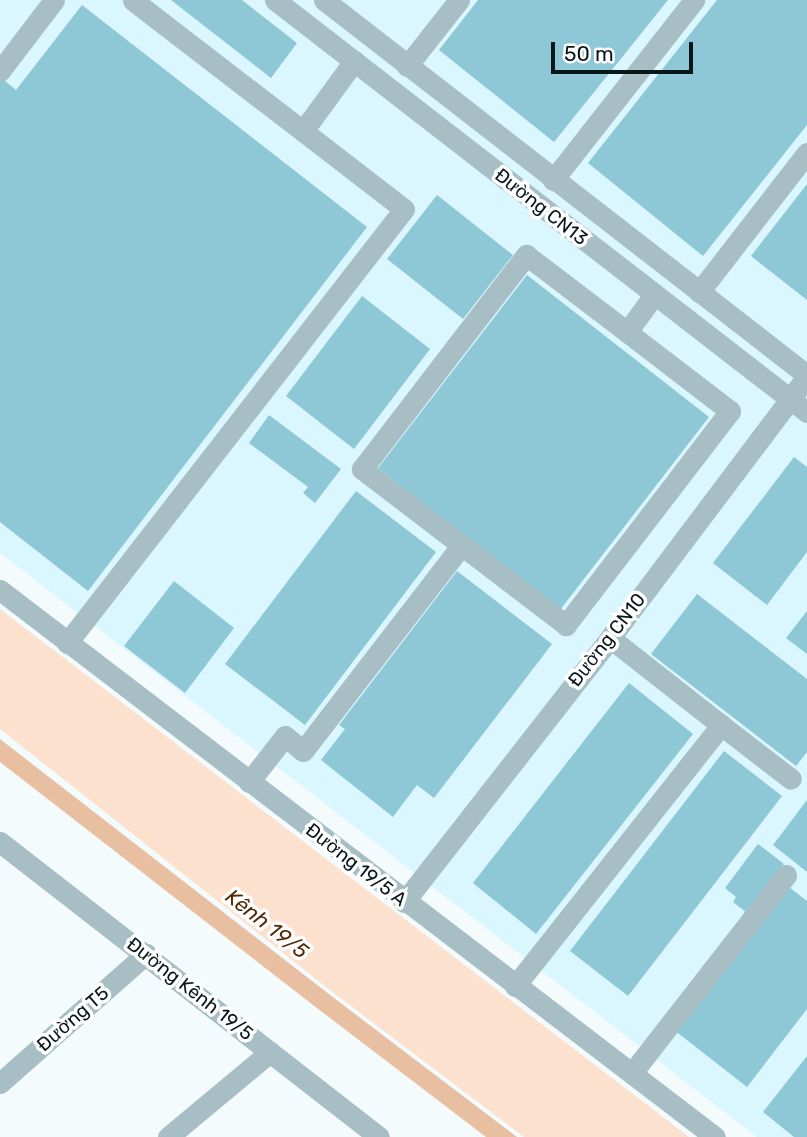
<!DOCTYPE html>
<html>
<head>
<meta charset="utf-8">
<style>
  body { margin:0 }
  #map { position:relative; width:807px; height:1137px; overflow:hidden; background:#f4fbfd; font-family:Rubik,sans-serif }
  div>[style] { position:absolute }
  .built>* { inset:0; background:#daf6fe }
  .green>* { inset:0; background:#fbe1ce }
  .water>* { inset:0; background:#e8bfa1 }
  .building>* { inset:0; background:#8ec7d5 }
  .minor>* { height:21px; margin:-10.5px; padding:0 10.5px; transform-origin:10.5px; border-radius:10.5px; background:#a6bec4 }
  span { translate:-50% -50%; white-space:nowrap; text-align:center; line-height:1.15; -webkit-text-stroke:7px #fff; paint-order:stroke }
  .street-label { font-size:19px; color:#08171a }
  .water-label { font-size:21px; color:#522c07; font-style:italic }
  .scale { position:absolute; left:551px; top:42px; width:142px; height:32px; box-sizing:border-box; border:4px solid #08171a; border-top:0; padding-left:9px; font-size:21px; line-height:24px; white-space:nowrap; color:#08171a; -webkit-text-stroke:5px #fff; paint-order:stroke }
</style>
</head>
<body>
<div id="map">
  <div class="built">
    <div style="clip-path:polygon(0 0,807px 0,807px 1137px,757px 1137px,0 553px)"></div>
  </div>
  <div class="green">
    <div style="clip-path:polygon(0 609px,689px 1137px,524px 1137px,335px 994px,0 729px)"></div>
  </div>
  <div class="water">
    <div style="clip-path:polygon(0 739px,334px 998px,517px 1137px,486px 1137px,313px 1005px,0 762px)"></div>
  </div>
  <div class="building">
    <div style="clip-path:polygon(171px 0,242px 0,297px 43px,271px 78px)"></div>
    <div style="clip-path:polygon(478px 0,668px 0,554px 142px,439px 50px)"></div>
    <div style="clip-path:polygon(717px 0,807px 0,807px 125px,703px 256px,588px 163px)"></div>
    <div style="clip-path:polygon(82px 5px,367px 227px,88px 591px,0 522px,0 77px,16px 90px)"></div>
    <div style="clip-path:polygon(807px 184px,807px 300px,751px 256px)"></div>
    <div style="clip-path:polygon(437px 195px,513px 255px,463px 319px,387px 259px)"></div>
    <div style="clip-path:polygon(527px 275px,709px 417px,560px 610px,378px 468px)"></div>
    <div style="clip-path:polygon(362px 296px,430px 349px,354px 449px,286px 396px)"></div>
    <div style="clip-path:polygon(269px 415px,341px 469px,315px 503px,303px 493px,308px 487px,249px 443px)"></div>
    <div style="clip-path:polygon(794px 457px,807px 467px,807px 552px,767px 605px,713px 563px)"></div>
    <div style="clip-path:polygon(356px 491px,436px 552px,305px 725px,225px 664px)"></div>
    <div style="clip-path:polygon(457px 571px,552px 644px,434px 798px,417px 785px,393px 817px,321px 760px,345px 729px,339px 725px)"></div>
    <div style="clip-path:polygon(174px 581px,234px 628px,185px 693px,124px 646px)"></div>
    <div style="clip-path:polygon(697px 594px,807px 679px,807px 752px,796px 766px,651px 654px)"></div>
    <div style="clip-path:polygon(807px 611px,807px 654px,786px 638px)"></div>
    <div style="clip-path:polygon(629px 683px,693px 734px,536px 934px,473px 883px)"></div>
    <div style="clip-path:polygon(724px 751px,782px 796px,628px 996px,570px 951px)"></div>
    <div style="clip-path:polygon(807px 800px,807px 872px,773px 845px)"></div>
    <div style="clip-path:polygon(758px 844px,784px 864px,747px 913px,733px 902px,736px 897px,725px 888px)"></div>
    <div style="clip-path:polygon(785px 884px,807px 901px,807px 1009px,747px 1087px,674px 1030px)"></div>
    <div style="clip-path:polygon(807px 1056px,807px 1137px,794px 1137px,763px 1112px)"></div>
  </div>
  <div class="minor">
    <div style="left:275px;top:0;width:673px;rotate:37.76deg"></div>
    <div style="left:324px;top:0;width:611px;rotate:37.83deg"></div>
    <div style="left:407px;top:66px;width:84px;rotate:-51.8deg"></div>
    <div style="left:0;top:71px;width:89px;rotate:-52.7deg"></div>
    <div style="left:303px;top:131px;width:87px;rotate:-53.9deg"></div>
    <div style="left:553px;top:180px;width:229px;rotate:-51.9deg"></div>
    <div style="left:699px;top:292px;width:176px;rotate:-52.2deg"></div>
    <div style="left:627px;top:332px;width:130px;rotate:37.5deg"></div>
    <div style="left:730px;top:411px;width:270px;rotate:127.5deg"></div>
    <div style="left:566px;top:625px;width:257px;rotate:-142.6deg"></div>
    <div style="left:362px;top:469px;width:270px;rotate:-52.5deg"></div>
    <div style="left:526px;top:255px;width:127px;rotate:37.3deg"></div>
    <div style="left:627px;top:332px;width:46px;rotate:-53.9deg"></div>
    <div style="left:0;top:590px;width:900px;rotate:37.42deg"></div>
    <div style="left:67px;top:643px;width:549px;rotate:-52.17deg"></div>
    <div style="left:404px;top:209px;width:342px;rotate:-142.4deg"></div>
    <div style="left:721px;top:725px;width:88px;rotate:37.6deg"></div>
    <div style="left:249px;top:782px;width:58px;rotate:-52deg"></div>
    <div style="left:285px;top:736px;width:23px;rotate:40deg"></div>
    <div style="left:303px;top:751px;width:259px;rotate:-52.4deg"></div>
    <div style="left:0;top:842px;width:480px;rotate:37.9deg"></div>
    <div style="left:404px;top:902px;width:335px;rotate:-52deg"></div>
    <div style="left:610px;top:638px;width:327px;rotate:-53deg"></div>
    <div style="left:515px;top:986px;width:333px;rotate:-51.7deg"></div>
    <div style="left:721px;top:725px;width:141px;rotate:-141.9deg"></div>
    <div style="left:632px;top:1073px;width:251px;rotate:-52.1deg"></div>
    <div style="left:0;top:1083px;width:195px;rotate:-41.5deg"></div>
    <div style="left:168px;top:1137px;width:133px;rotate:-39.8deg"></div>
  </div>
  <div class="street-label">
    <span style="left:541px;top:207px;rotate:38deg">Đường CN13</span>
    <span style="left:607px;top:640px;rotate:-52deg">Đường CN10</span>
    <span style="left:356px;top:865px;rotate:38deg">Đường 19/5 A</span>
    <span style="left:190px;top:989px;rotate:38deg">Đường Kênh 19/5</span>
    <span style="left:73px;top:1019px;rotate:-41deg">Đường T5</span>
  </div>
  <div class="water-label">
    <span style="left:267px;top:924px;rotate:38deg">Kênh 19/5</span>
  </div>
  <div class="scale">50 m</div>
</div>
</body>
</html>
